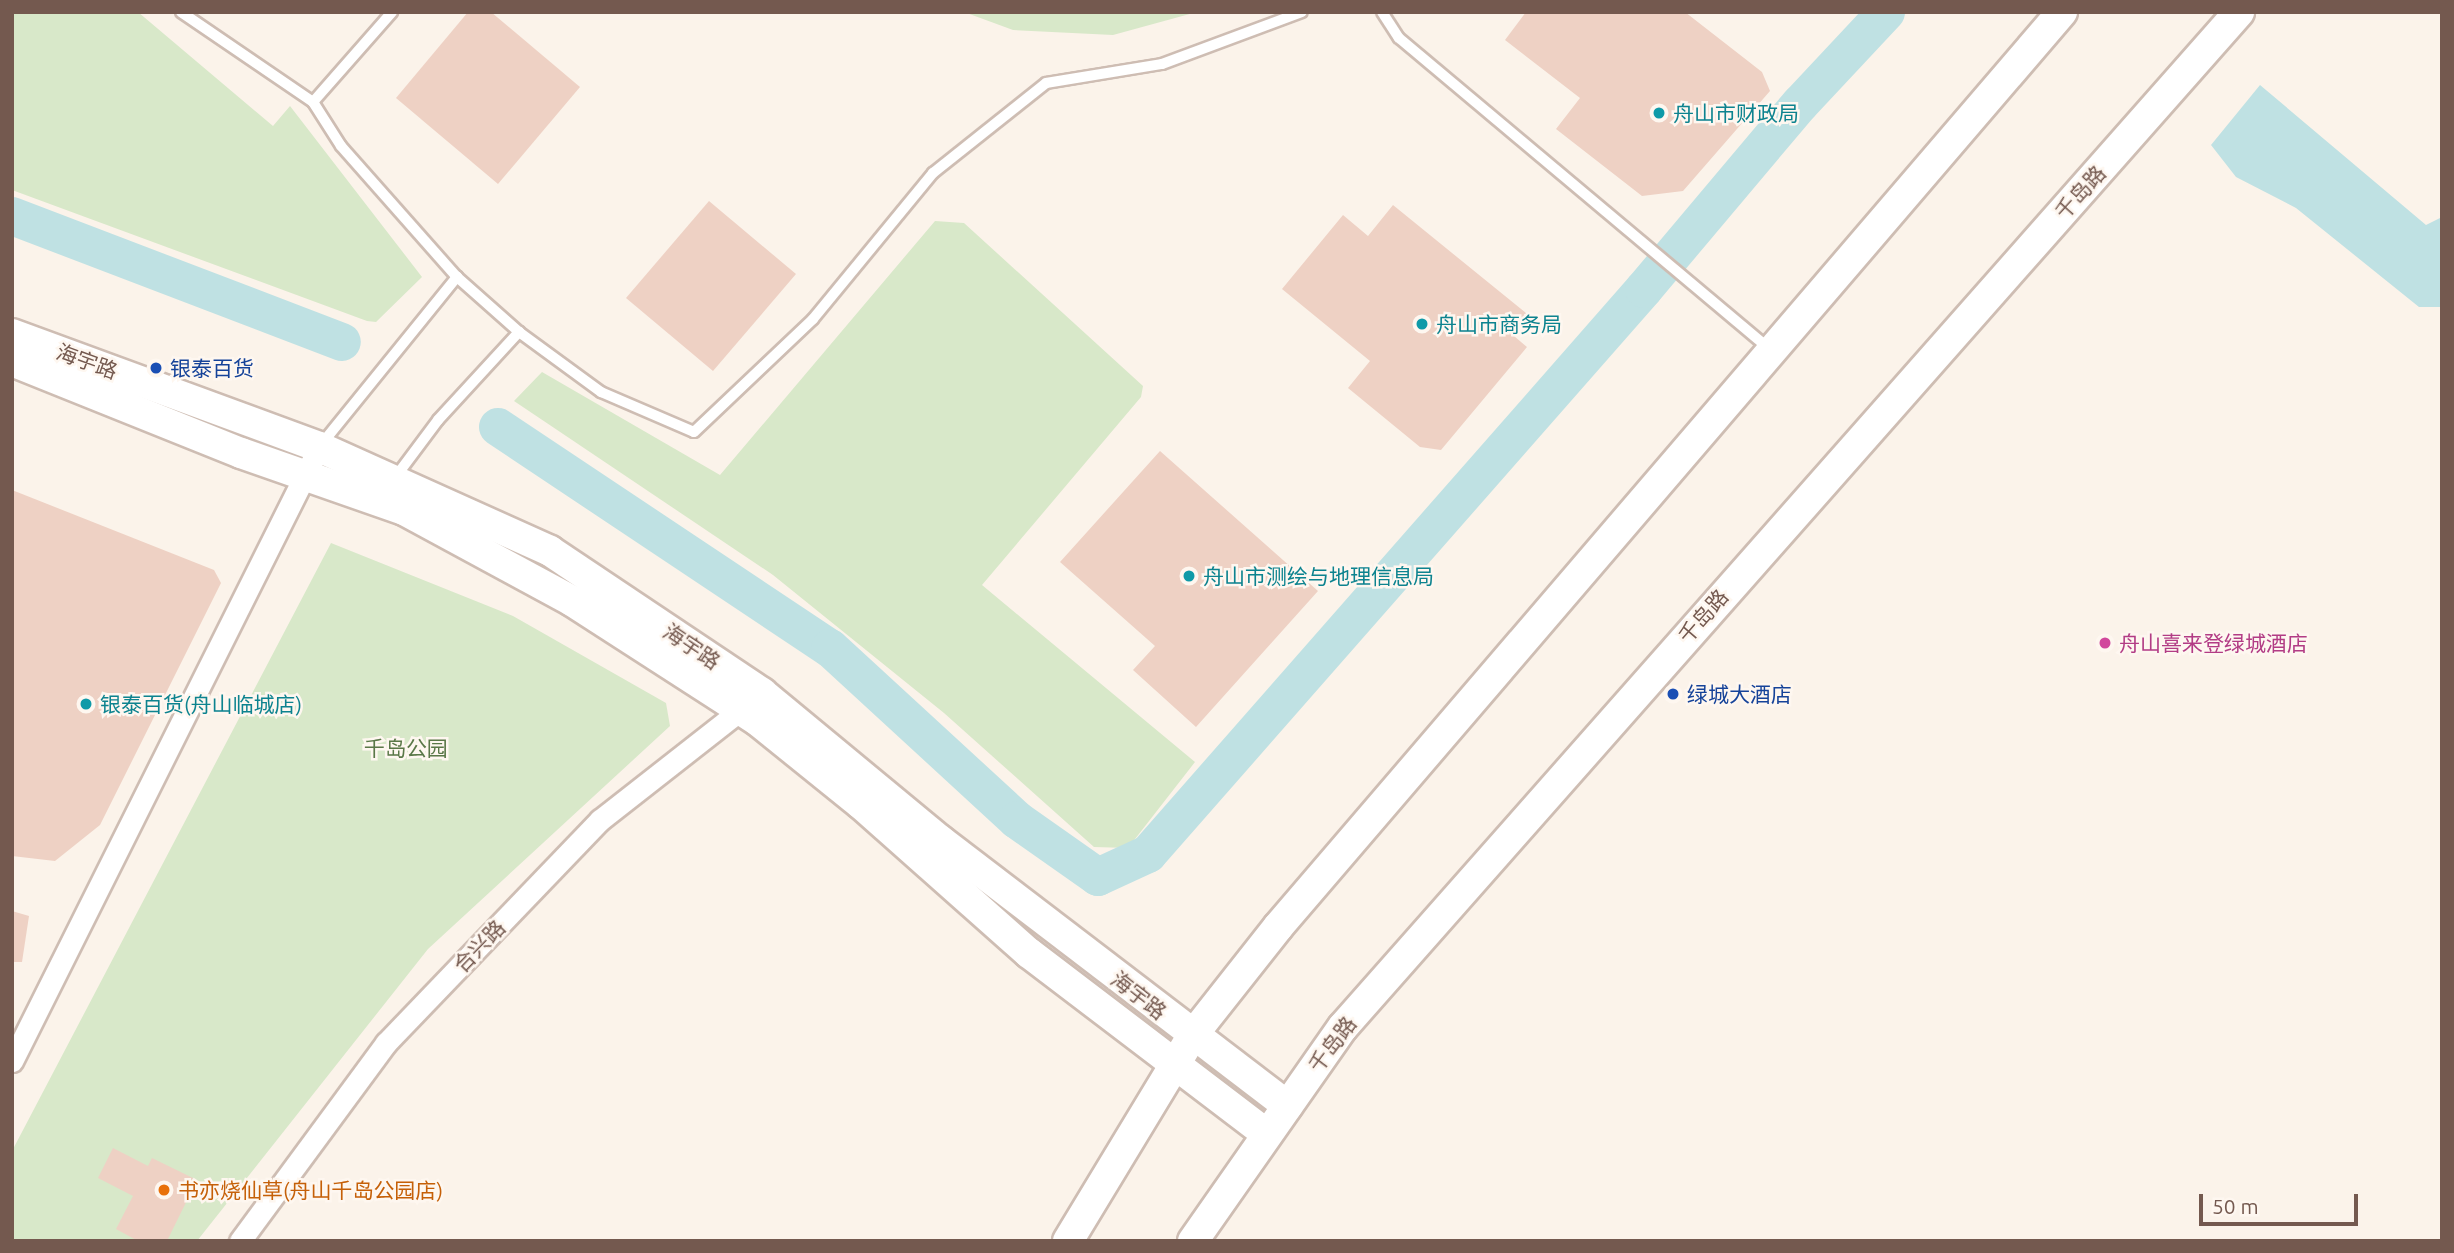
<!DOCTYPE html>
<html>
<head>
<meta charset="utf-8">
<style>
  body { margin:0 }
  #map { position:relative; width:2454px; height:1253px; overflow:hidden; background:#fbf3ea; font-family:Ubuntu,"Noto Sans SC",sans-serif }
  div>[style] { position:absolute }
  .green>* { inset:0; background:#d8e8c9 }
  .water>* { inset:0; background:#bfe1e3 }
  .river>* { height:38px; margin:-19px; padding:0 19px; transform-origin:19px; border-radius:19px; background:#bfe1e3 }
  .building>* { inset:0; background:#eed1c4 }
  .roads { filter:drop-shadow(2px 0 #cebdb3) drop-shadow(-2px 0 #cebdb3) drop-shadow(0 2px #cebdb3) drop-shadow(0 -2px #cebdb3) }
  .lane>* { height:10px; margin:-5px; padding:0 5px; transform-origin:5px; border-radius:5px; background:#fff }
  .street>* { height:21px; margin:-10.5px; padding:0 10.5px; transform-origin:10.5px; border-radius:10.5px; background:#fff }
  .secondary>* { height:30px; margin:-15px; padding:0 15px; transform-origin:15px; border-radius:15px; background:#fff }
  .dots>* { width:19px; height:19px; translate:-50% -50%; box-sizing:border-box; border:4px solid #fef7f0; border-radius:50% }
  span { translate:-50% -50%; white-space:nowrap; text-align:center; line-height:1.15; -webkit-text-stroke:5px #fef7f0; paint-order:stroke }
  .culture-label { font-size:21px; color:#0d838f }
  .left { translate:0 -50%; text-align:left }
  .street-label { font-size:21px; color:#74594f }
  .transit-label { font-size:21px; color:#164399 }
  .hotel-label { font-size:21px; color:#b23c85 }
  .park-label { font-size:21px; color:#5a7848 }
  .food-label { font-size:21px; color:#c56008 }
  .frame { position:absolute; inset:0; border:14px solid #74594f; pointer-events:none }
  .scale { position:absolute; left:2199px; top:1194px; width:159px; height:32px; box-sizing:border-box; border:4px solid #74594f; border-top:0; padding-left:9px; font-size:21px; line-height:24px; white-space:nowrap; color:#74594f; -webkit-text-stroke:5px #fef7f0; paint-order:stroke }
</style>
</head>
<body>
<div id="map">
  <div class="green">
    <div style="clip-path:polygon(12px 12px,138px 12px,273px 126px,290px 106px,422px 277px,376px 322px,367px 321px,12px 190px)"></div>
    <div style="clip-path:polygon(964px 12px,1197px 12px,1113px 35px,1013px 30px)"></div>
    <div style="clip-path:polygon(935px 221px,964px 223px,1143px 386px,1141px 397px,982px 585px,1195px 762px,1128px 848px,1094px 847px,944px 713px,773px 575px,514px 401px,542px 372px,720px 475px)"></div>
    <div style="clip-path:polygon(331px 543px,513px 616px,666px 703px,670px 726px,428px 949px,197px 1241px,12px 1241px,12px 1151px)"></div>
  </div>
  <div class="water">
    <div style="clip-path:polygon(2260px 85px,2426px 225px,2442px 217px,2442px 307px,2419px 307px,2296px 208px,2236px 177px,2211px 145px)"></div>
  </div>
  <div class="river">
    <div style="left:12px;top:216px;width:353px;rotate:20.9deg"></div>
    <div style="left:498px;top:427px;width:399px;rotate:33.7deg"></div>
    <div style="left:830px;top:648px;width:254px;rotate:42.6deg"></div>
    <div style="left:1017px;top:820px;width:99px;rotate:35.1deg"></div>
    <div style="left:1098px;top:877px;width:55px;rotate:-24.7deg"></div>
    <div style="left:1148px;top:854px;width:752px;rotate:-48.72deg"></div>
    <div style="left:1644px;top:289px;width:242px;rotate:-49.9deg"></div>
    <div style="left:1800px;top:104px;width:126px;rotate:-46.9deg"></div>
  </div>
  <div class="building">
    <div style="clip-path:polygon(468px 12px,491px 12px,580px 87px,498px 184px,396px 98px)"></div>
    <div style="clip-path:polygon(1526px 12px,1685px 12px,1762px 72px,1770px 91px,1683px 191px,1642px 196px,1556px 129px,1580px 98px,1505px 40px)"></div>
    <div style="clip-path:polygon(709px 201px,796px 274px,713px 371px,626px 298px)"></div>
    <div style="clip-path:polygon(1393px 205px,1532px 318px,1507px 330px,1527px 347px,1441px 450px,1420px 447px,1348px 388px,1370px 361px,1282px 289px,1343px 215px,1368px 236px)"></div>
    <div style="clip-path:polygon(1160px 451px,1318px 591px,1196px 727px,1133px 670px,1155px 646px,1060px 562px)"></div>
    <div style="clip-path:polygon(12px 490px,214px 570px,221px 583px,100px 825px,55px 861px,12px 856px)"></div>
    <div style="clip-path:polygon(12px 911px,29px 916px,22px 962px,12px 962px)"></div>
    <div style="clip-path:polygon(113px 1148px,148px 1166px,152px 1158px,197px 1180px,167px 1241px,138px 1241px,116px 1229px,133px 1196px,98px 1178px)"></div>
  </div>
  <div class="roads">
    <div class="lane">
      <div style="left:181px;top:12px;width:160px;rotate:34.3deg"></div>
      <div style="left:313px;top:102px;width:52px;rotate:57.5deg"></div>
      <div style="left:341px;top:146px;width:175px;rotate:48.5deg"></div>
      <div style="left:457px;top:277px;width:83px;rotate:41.6deg"></div>
      <div style="left:1382px;top:12px;width:31px;rotate:57deg"></div>
      <div style="left:1399px;top:38px;width:484px;rotate:40deg"></div>
      <div style="left:313px;top:102px;width:120px;rotate:-48.7deg"></div>
      <div style="left:320px;top:446px;width:218px;rotate:-51deg"></div>
      <div style="left:394px;top:479px;width:74px;rotate:-53.3deg"></div>
      <div style="left:438px;top:420px;width:120px;rotate:-47.4deg"></div>
      <div style="left:519px;top:332px;width:102px;rotate:36.2deg"></div>
      <div style="left:601px;top:392px;width:101px;rotate:23.3deg"></div>
      <div style="left:694px;top:432px;width:164px;rotate:-43.5deg"></div>
      <div style="left:813px;top:319px;width:189px;rotate:-50.6deg"></div>
      <div style="left:933px;top:173px;width:144px;rotate:-38.5deg"></div>
      <div style="left:1046px;top:83px;width:118px;rotate:-9.3deg"></div>
      <div style="left:1162px;top:64px;width:149px;rotate:-20.4deg"></div>
    </div>
    <div class="street">
      <div style="left:12px;top:1061px;width:686px;rotate:-63.43deg"></div>
      <div style="left:240px;top:1241px;width:246px;rotate:-53.6deg"></div>
      <div style="left:386px;top:1043px;width:309px;rotate:-46.2deg"></div>
      <div style="left:600px;top:820px;width:189px;rotate:-38.1deg"></div>
    </div>
    <div class="secondary">
      <div style="left:12px;top:334px;width:327px;rotate:20.2deg"></div>
      <div style="left:319px;top:447px;width:253px;rotate:24.2deg"></div>
      <div style="left:550px;top:551px;width:255px;rotate:33.8deg"></div>
      <div style="left:762px;top:693px;width:232px;rotate:39.6deg"></div>
      <div style="left:941px;top:841px;width:436px;rotate:37.4deg"></div>
      <div style="left:12px;top:361px;width:247px;rotate:21.9deg"></div>
      <div style="left:241px;top:453px;width:173px;rotate:19.3deg"></div>
      <div style="left:404px;top:510px;width:191px;rotate:28.4deg"></div>
      <div style="left:572px;top:601px;width:221px;rotate:32.8deg"></div>
      <div style="left:758px;top:721px;width:132px;rotate:38.9deg"></div>
      <div style="left:861px;top:804px;width:225px;rotate:41.6deg"></div>
      <div style="left:1029px;top:953px;width:299px;rotate:37.3deg"></div>
      <div style="left:1068px;top:1241px;width:240px;rotate:-58.8deg"></div>
      <div style="left:1192px;top:1036px;width:139px;rotate:-51.7deg"></div>
      <div style="left:1278px;top:927px;width:1205px;rotate:-49.41deg"></div>
      <div style="left:1193px;top:1241px;width:261px;rotate:-55deg"></div>
      <div style="left:1343px;top:1027px;width:1354px;rotate:-48.56deg"></div>
    </div>
  </div>
  <div class="dots">
    <div style="left:1659px;top:113px;background:#0f9aa8"></div>
    <div style="left:1422px;top:324px;background:#0f9aa8"></div>
    <div style="left:156px;top:368px;background:#1a4fb4"></div>
    <div style="left:1189px;top:576px;background:#0f9aa8"></div>
    <div style="left:2105px;top:643px;background:#d1479c"></div>
    <div style="left:1673px;top:694px;background:#1a4fb4"></div>
    <div style="left:86px;top:704px;background:#0f9aa8"></div>
    <div style="left:164px;top:1190px;background:#e8710a"></div>
  </div>
  <div class="culture-label">
    <span class="left" style="left:1673px;top:113px">舟山市财政局</span>
    <span class="left" style="left:1436px;top:324px">舟山市商务局</span>
    <span class="left" style="left:1203px;top:576px">舟山市测绘与地理信息局</span>
    <span class="left" style="left:100px;top:704px">银泰百货(舟山临城店)</span>
  </div>
  <div class="street-label">
    <span style="left:2080px;top:192px;rotate:-48deg">千岛路</span>
    <span style="left:87px;top:361px;rotate:20deg">海宇路</span>
    <span style="left:1703px;top:616px;rotate:-49deg">千岛路</span>
    <span style="left:692px;top:646px;rotate:34deg">海宇路</span>
    <span style="left:479px;top:946px;rotate:-46deg">合兴路</span>
    <span style="left:1139px;top:995px;rotate:38deg">海宇路</span>
    <span style="left:1332px;top:1044px;rotate:-53deg">千岛路</span>
  </div>
  <div class="transit-label">
    <span class="left" style="left:170px;top:368px">银泰百货</span>
    <span class="left" style="left:1687px;top:694px">绿城大酒店</span>
  </div>
  <div class="hotel-label">
    <span class="left" style="left:2119px;top:643px">舟山喜来登绿城酒店</span>
  </div>
  <div class="park-label">
    <span style="left:406px;top:748px">千岛公园</span>
  </div>
  <div class="food-label">
    <span class="left" style="left:178px;top:1190px">书亦烧仙草(舟山千岛公园店)</span>
  </div>
  <div class="frame"></div>
  <div class="scale">50 m</div>
</div>
</body>
</html>
